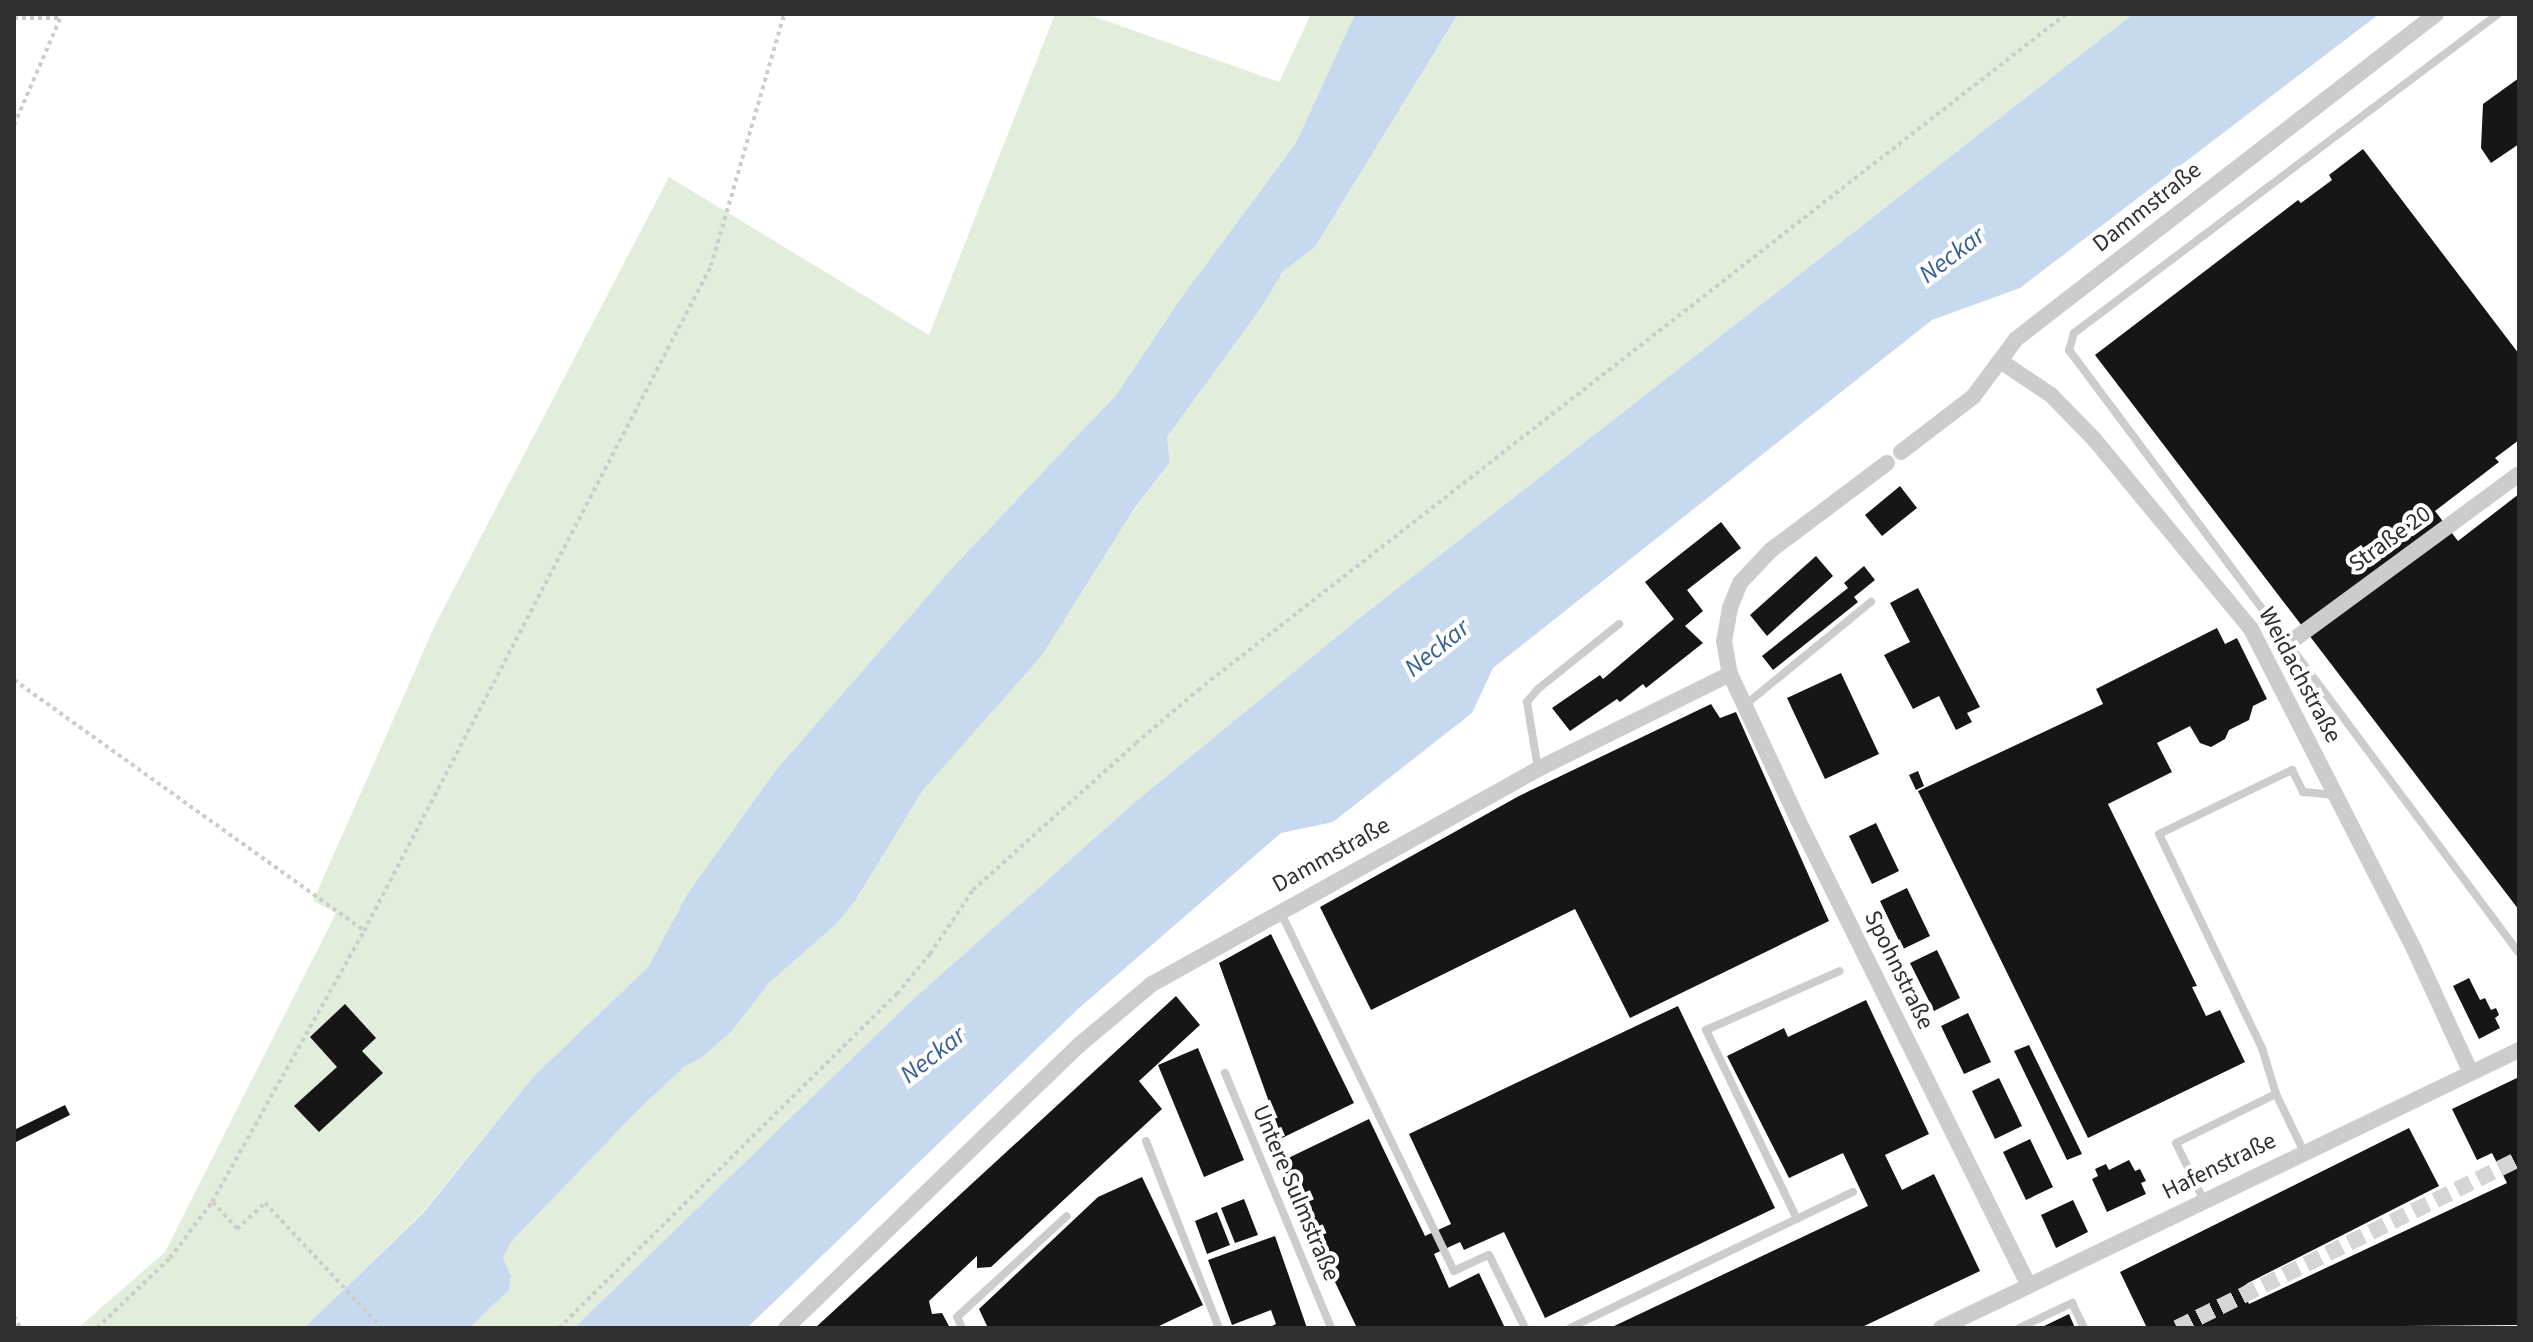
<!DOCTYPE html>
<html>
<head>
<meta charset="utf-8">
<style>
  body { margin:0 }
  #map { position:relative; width:2533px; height:1342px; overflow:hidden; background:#fff; font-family:"Source Sans 3",sans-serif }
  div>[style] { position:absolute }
  .green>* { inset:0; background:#e3eddc }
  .water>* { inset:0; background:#c7d9ee }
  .building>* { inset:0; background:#161616 }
  .minor-tunnel>* { height:16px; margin-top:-8px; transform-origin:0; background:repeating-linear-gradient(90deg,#d5d5d5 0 16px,transparent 0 24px) }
  .path>* { height:4px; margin-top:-2px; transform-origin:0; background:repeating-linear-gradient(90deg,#ccc 0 4px,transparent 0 8px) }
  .service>* { height:8px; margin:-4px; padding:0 4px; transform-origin:4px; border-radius:4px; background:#ccc }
  .minor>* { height:16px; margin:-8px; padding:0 8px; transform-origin:8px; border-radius:8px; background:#ccc }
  span { translate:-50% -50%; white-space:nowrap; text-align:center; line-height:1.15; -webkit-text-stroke:8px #fff; paint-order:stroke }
  .street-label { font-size:24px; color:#2f2f2f }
  .water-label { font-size:26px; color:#386296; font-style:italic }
  .frame { position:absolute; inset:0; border:16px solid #2f2f2f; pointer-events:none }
</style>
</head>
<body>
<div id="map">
  <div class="green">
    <div style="clip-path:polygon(1055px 14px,1087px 14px,1279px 82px,1311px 14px,1355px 14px,1296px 143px,1181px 298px,1116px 395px,953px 567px,776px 770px,688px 893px,648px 967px,534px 1076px,422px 1213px,304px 1328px,78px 1328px,165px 1252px,336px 913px,313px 901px,436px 623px,669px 177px,929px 335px)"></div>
    <div style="clip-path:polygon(1458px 14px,2133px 14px,1357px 620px,1134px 803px,909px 1003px,574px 1328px,469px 1328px,509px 1290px,511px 1276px,503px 1258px,511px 1242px,639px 1109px,685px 1066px,701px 1058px,731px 1032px,769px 983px,835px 925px,855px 901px,923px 790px,963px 741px,1170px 462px,1167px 437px,1261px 308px,1283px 270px,1315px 247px)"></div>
  </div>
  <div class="water">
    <div style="clip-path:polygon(1355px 14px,1458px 14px,1315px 247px,1283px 271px,1261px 308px,1167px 437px,1170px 462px,1132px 512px,1042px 655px,923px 790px,855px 901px,835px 925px,769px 983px,731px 1032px,701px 1058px,685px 1066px,639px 1109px,511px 1242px,503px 1258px,511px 1276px,509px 1290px,469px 1328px,304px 1328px,423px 1213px,534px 1076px,648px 967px,688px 893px,776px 770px,953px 567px,1116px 395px,1181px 298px,1296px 143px)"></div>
    <div style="clip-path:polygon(2133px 14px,2379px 14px,2020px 288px,1932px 320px,1493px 668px,1472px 713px,1333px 822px,1281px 833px,1078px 1009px,747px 1328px,574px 1328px,909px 1003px,1134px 803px,1357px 620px)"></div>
  </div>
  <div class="building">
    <div style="clip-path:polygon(2519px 78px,2519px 144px,2491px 163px,2481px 148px,2483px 104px)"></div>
    <div style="clip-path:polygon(2363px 149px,2519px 354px,2519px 440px,2495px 458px,2499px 462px,2435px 511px,2458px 541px,2519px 494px,2519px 910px,2095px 355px,2298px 200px,2301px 203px,2332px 180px,2329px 175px)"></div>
    <div style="clip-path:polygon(1900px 486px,1917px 508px,1882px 536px,1865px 515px)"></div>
    <div style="clip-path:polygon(1721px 522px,1741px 548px,1687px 590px,1703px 611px,1685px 626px,1703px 643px,1646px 688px,1643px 684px,1620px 702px,1617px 699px,1570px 731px,1552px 708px,1600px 675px,1603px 679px,1674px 619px,1645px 582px)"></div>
    <div style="clip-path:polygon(1816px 556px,1833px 576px,1767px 636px,1750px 615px)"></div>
    <div style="clip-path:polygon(1864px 566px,1875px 580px,1854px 597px,1858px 602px,1773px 670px,1762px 656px,1848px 588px,1844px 583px)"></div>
    <div style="clip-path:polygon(1918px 588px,1980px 707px,1967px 713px,1972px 722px,1956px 730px,1939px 696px,1913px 709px,1884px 655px,1910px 642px,1890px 603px)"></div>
    <div style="clip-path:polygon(2217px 628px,2225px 644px,2237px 638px,2267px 699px,2253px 706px,2249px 720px,2229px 730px,2225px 739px,2211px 747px,2200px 743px,2190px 726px,2157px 743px,2172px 772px,2108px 804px,2197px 986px,2192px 987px,2206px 1016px,2220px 1010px,2245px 1062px,2088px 1138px,1918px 791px,2103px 704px,2096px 689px)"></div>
    <div style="clip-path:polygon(1841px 673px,1879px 754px,1825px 779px,1787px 698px)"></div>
    <div style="clip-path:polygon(1711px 704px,1720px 718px,1736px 712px,1829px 921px,1630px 1018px,1575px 909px,1371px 1010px,1320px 907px,1519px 796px)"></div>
    <div style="clip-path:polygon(1918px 771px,1924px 786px,1916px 790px,1909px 775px)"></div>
    <div style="clip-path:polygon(1876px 823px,1899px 871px,1872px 884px,1849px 836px)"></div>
    <div style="clip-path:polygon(1907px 888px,1930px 936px,1903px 949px,1880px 901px)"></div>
    <div style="clip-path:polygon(1271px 934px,1354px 1103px,1282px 1138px,1219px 963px)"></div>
    <div style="clip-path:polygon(1937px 950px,1960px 998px,1934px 1011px,1910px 963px)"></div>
    <div style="clip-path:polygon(2469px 978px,2480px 1000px,2485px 998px,2491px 1010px,2496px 1008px,2499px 1015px,2495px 1018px,2500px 1028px,2479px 1039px,2453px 986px)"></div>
    <div style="clip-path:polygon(1176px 996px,1200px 1025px,1139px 1081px,1162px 1109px,991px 1267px,977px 1268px,977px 1256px,929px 1301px,932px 1314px,942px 1313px,950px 1328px,815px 1328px)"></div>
    <div style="clip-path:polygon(1866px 1000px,1929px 1134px,1885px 1155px,1902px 1190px,1934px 1174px,1980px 1271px,1860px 1328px,1610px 1328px,1868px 1206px,1843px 1153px,1789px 1178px,1727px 1056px,1784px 1028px,1788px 1037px)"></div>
    <div style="clip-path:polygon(345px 1004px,376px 1038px,362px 1051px,383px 1073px,319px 1132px,294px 1106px,337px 1067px,310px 1037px)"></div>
    <div style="clip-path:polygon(1678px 1006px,1775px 1208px,1545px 1318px,1504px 1232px,1464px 1250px,1460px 1242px,1434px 1254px,1449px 1288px,1479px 1273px,1505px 1328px,1357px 1328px,1278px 1163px,1369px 1119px,1425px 1236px,1451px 1224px,1409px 1134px)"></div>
    <div style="clip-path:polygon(1968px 1013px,1991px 1062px,1964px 1074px,1941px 1026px)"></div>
    <div style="clip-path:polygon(2029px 1045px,2082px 1154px,2067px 1160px,2014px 1051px)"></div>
    <div style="clip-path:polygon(1198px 1048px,1244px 1160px,1204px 1177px,1158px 1065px)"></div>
    <div style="clip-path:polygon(2519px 1077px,2519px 1325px,2147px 1328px,2120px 1272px,2409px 1128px,2439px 1186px,2248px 1283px,2241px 1288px,2249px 1304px,2507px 1183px,2492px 1153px,2477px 1160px,2452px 1109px)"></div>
    <div style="clip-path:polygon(1999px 1078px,2022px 1126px,1995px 1139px,1972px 1091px)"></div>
    <div style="clip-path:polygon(65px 1105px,70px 1115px,14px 1143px,14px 1130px)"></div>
    <div style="clip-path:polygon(2030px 1139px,2053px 1187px,2026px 1200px,2003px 1152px)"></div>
    <div style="clip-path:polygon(2129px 1160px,2135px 1171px,2140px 1169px,2146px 1181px,2141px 1183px,2146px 1194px,2107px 1212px,2092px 1179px,2098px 1176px,2095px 1169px,2106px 1164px,2109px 1170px)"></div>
    <div style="clip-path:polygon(1142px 1177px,1203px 1305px,1155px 1328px,988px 1328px,979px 1309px,1098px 1197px)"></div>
    <div style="clip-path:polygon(1244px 1199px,1258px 1235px,1235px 1243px,1221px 1208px)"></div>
    <div style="clip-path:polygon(2073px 1200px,2088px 1232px,2056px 1248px,2041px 1215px)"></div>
    <div style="clip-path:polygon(1217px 1212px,1230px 1245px,1207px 1254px,1195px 1221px)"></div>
    <div style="clip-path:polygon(1275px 1236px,1307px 1328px,1268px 1328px,1276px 1324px,1271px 1310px,1232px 1325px,1208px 1260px)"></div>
    <div style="clip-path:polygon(2069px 1314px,2075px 1328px,2040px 1328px)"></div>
  </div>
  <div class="minor-tunnel">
    <div style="left:2177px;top:1328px;width:381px;rotate:-26.3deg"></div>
  </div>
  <div class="path">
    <div style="left:14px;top:18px;width:46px"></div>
    <div style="left:14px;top:125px;width:121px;rotate:-66.6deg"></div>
    <div style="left:14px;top:680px;width:431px;rotate:35.6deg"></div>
    <div style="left:213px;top:1202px;width:36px;rotate:48deg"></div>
    <div style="left:237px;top:1229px;width:38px;rotate:-43deg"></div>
    <div style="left:265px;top:1203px;width:171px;rotate:46.9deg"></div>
    <div style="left:14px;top:1316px;width:13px;rotate:63deg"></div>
    <div style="left:97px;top:1328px;width:101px;rotate:-43.8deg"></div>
    <div style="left:170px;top:1258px;width:70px;rotate:-53.1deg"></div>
    <div style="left:212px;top:1202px;width:311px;rotate:-60.7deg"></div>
    <div style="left:364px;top:931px;width:750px;rotate:-62.44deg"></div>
    <div style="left:711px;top:266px;width:262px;rotate:-73.8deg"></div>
    <div style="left:559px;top:1328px;width:475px;rotate:-44.7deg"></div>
    <div style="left:897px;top:994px;width:52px;rotate:-50.5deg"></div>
    <div style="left:930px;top:954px;width:77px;rotate:-56.1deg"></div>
    <div style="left:973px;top:890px;width:219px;rotate:-42deg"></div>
    <div style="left:1136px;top:743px;width:82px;rotate:-40.5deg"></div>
    <div style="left:1198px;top:690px;width:1100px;rotate:-37.91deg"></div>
  </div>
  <div class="service">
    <div style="left:2498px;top:14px;width:531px;rotate:143.04deg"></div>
    <div style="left:2074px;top:333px;width:18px;rotate:106deg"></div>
    <div style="left:2069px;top:350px;width:752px;rotate:53.27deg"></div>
    <div style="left:1745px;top:705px;width:163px;rotate:-39.3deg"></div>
    <div style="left:1538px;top:769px;width:68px;rotate:-99.3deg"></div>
    <div style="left:1527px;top:702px;width:17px;rotate:-50deg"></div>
    <div style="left:1538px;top:689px;width:104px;rotate:-38.7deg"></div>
    <div style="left:1280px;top:911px;width:400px;rotate:64.2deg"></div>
    <div style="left:1454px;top:1271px;width:38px;rotate:-25deg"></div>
    <div style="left:1489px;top:1255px;width:81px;rotate:63.7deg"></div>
    <div style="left:1225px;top:1073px;width:276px;rotate:67.4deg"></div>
    <div style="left:2276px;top:1094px;width:48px;rotate:-106.9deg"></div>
    <div style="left:2262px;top:1048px;width:237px;rotate:-115.7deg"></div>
    <div style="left:2159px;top:834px;width:148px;rotate:-25.7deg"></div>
    <div style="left:2292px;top:770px;width:25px;rotate:63deg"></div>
    <div style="left:2303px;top:792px;width:32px;rotate:5deg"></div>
    <div style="left:1146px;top:1141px;width:201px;rotate:68.7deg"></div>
    <div style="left:2204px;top:1201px;width:64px;rotate:-115.8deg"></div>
    <div style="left:2176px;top:1143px;width:111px;rotate:-26.1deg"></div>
    <div style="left:2276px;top:1094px;width:64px;rotate:64.2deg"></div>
    <div style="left:1797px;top:1219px;width:210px;rotate:-115.7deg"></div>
    <div style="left:1706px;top:1030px;width:146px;rotate:-23.8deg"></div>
    <div style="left:962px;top:1328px;width:12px;rotate:-114deg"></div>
    <div style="left:957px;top:1317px;width:149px;rotate:-42.6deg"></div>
    <div style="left:1570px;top:1328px;width:314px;rotate:-25.7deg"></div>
    <div style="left:2019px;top:1328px;width:59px;rotate:-25.3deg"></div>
    <div style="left:2072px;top:1303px;width:28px;rotate:64deg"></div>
  </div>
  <div class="minor">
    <div style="left:2002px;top:362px;width:59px;rotate:34deg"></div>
    <div style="left:2051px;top:395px;width:62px;rotate:45.7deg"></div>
    <div style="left:2094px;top:439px;width:246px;rotate:50.4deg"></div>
    <div style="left:2251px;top:629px;width:359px;rotate:63deg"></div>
    <div style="left:2414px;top:949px;width:136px;rotate:65.3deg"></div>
    <div style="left:1901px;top:452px;width:91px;rotate:-37.4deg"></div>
    <div style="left:1973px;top:397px;width:72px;rotate:-53.4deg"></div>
    <div style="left:2016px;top:339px;width:531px;rotate:-37.73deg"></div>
    <div style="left:1887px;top:463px;width:146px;rotate:143.1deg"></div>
    <div style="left:1770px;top:551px;width:44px;rotate:133.2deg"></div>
    <div style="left:1740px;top:583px;width:27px;rotate:112deg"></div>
    <div style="left:1730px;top:608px;width:34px;rotate:100deg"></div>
    <div style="left:1724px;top:641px;width:34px;rotate:80deg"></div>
    <div style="left:1730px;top:674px;width:159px;rotate:65deg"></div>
    <div style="left:1797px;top:818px;width:522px;rotate:63.63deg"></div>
    <div style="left:2289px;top:643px;width:285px;rotate:-36.3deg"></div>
    <div style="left:786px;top:1328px;width:406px;rotate:-44deg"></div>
    <div style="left:1078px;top:1046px;width:97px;rotate:-40deg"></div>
    <div style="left:1152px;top:984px;width:442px;rotate:-29.1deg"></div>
    <div style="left:1538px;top:769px;width:214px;rotate:-26.3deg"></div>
    <div style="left:1941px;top:1328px;width:641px;rotate:-25.69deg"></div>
  </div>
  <div class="street-label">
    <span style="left:2147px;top:207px;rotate:-38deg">Dammstraße</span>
    <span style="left:2390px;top:539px;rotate:-36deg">Straße 20</span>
    <span style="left:2300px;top:675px;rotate:62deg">Weidachstraße</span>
    <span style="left:1331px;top:855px;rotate:-29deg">Dammstraße</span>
    <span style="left:1899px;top:970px;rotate:64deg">Spohnstraße</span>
    <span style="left:2219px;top:1166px;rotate:-26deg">Hafenstraße</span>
    <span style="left:1296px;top:1193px;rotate:67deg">Untere Sulmstraße</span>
  </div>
  <div class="water-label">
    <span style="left:1952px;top:255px;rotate:-37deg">Neckar</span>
    <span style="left:1437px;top:648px;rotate:-39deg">Neckar</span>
    <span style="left:933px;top:1055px;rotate:-38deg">Neckar</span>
  </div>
  <div class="frame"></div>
</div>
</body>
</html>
